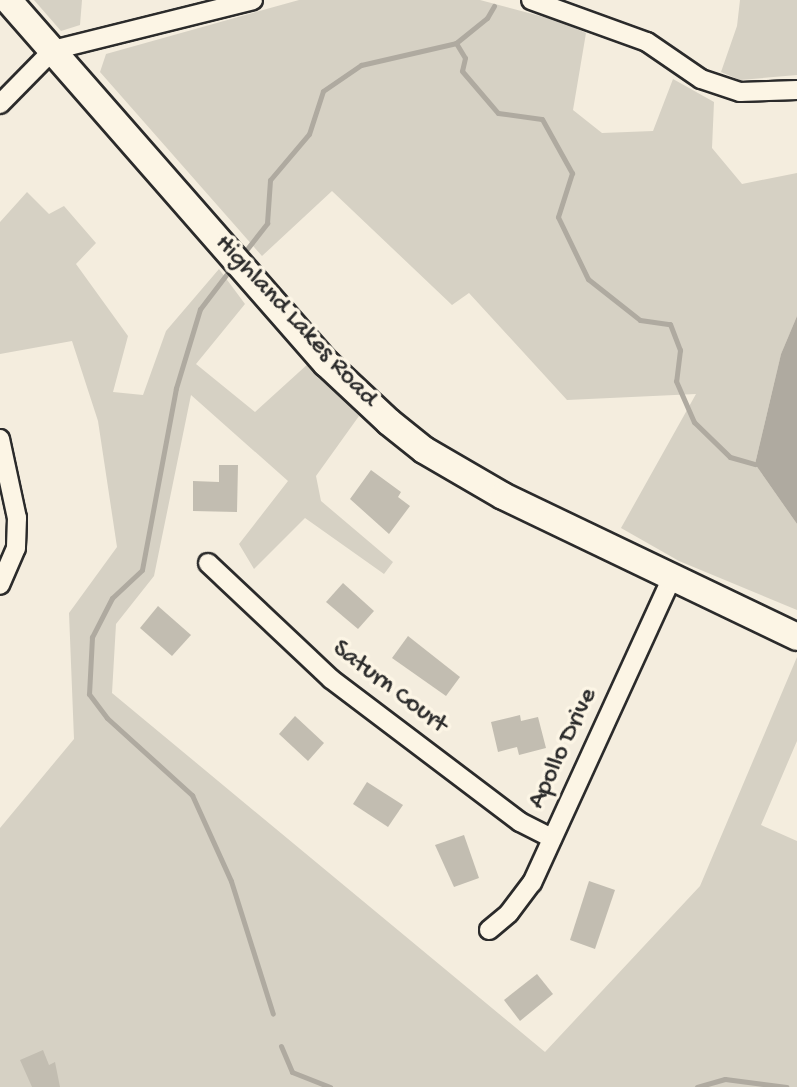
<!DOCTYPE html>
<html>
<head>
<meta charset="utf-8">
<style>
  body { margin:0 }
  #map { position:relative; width:797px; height:1087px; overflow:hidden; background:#f4edde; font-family:"Gochi Hand",sans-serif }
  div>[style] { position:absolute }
  .green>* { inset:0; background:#d6d1c4 }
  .water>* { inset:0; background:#afaaa0 }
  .stream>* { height:5px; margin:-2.5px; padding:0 2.5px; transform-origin:2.5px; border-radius:2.5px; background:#afaaa0 }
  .building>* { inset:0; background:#c2bdb1 }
  .roads { filter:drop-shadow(2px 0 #2b2b2b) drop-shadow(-2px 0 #2b2b2b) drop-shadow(0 2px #2b2b2b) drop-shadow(0 -2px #2b2b2b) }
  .street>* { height:18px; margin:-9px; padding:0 9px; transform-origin:9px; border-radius:9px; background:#fcf5e5 }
  .secondary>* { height:26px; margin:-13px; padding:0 13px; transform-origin:13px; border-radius:13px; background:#fcf5e5 }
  span { translate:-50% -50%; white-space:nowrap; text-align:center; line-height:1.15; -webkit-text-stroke:7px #fcf5e5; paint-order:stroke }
  .street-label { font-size:26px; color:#2b2b2b }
</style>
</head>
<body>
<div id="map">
  <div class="green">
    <div style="clip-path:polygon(34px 0,82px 0,80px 25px,61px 31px)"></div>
    <div style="clip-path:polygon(299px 0,480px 0,559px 21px,586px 33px,573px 110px,602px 133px,653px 131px,673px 79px,714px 102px,712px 148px,742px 184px,797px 173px,797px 316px,781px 354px,755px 464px,797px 524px,797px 610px,679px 561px,621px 528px,696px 394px,567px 400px,469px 293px,452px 305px,332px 191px,262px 256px,100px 72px,106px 54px)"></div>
    <div style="clip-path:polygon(740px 0,797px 0,797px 75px,740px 80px,721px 72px,737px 26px)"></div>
    <div style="clip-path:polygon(27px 192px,49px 214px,64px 206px,96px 243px,76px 264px,128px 336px,113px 392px,143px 395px,166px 331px,219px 269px,245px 304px,196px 364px,255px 412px,309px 363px,359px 416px,316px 476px,321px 501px,393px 562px,384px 574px,305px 518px,254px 569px,239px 544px,288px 481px,191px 395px,154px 576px,116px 624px,112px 693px,545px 1052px,700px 886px,797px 657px,797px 741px,761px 825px,797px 841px,797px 1087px,0 1087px,0 828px,74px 739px,69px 613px,117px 547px,98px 421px,72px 341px,0 354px,0 222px)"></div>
  </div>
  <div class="water">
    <div style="clip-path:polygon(797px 316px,797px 524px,755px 464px,781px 354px)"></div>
  </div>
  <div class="stream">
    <div style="left:456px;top:43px;width:17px;rotate:59deg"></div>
    <div style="left:465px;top:58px;width:13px;rotate:103deg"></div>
    <div style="left:462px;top:71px;width:55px;rotate:49.4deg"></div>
    <div style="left:498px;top:113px;width:44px;rotate:7.8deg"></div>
    <div style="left:542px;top:119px;width:62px;rotate:60.9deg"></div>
    <div style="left:572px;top:173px;width:46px;rotate:107.7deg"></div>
    <div style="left:558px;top:217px;width:69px;rotate:64.2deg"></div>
    <div style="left:588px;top:279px;width:66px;rotate:38.3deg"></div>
    <div style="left:640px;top:320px;width:30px;rotate:8deg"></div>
    <div style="left:670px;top:324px;width:28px;rotate:69deg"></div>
    <div style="left:680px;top:350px;width:31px;rotate:97deg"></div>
    <div style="left:676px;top:381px;width:45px;rotate:66.3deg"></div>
    <div style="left:694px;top:422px;width:50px;rotate:44.2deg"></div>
    <div style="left:730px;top:457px;width:26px;rotate:16deg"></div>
    <div style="left:247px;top:249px;width:33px;rotate:-52deg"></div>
    <div style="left:267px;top:223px;width:43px;rotate:-86deg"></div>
    <div style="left:270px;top:180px;width:60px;rotate:-49.7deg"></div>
    <div style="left:309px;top:134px;width:45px;rotate:-72deg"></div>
    <div style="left:323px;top:91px;width:46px;rotate:-34.4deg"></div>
    <div style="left:361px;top:65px;width:98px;rotate:-13deg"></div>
    <div style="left:456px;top:43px;width:40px;rotate:-39deg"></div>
    <div style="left:487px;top:18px;width:14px;rotate:-60deg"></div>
    <div style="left:226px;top:275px;width:43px;rotate:127.4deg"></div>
    <div style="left:200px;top:309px;width:83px;rotate:106.9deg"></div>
    <div style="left:176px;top:388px;width:185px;rotate:100.6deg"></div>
    <div style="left:142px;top:570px;width:41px;rotate:137deg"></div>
    <div style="left:112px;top:598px;width:44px;rotate:117.1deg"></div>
    <div style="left:92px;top:637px;width:57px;rotate:93deg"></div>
    <div style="left:89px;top:694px;width:30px;rotate:53deg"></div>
    <div style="left:107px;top:718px;width:115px;rotate:42.2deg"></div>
    <div style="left:192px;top:795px;width:94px;rotate:65.6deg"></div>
    <div style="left:231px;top:881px;width:139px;rotate:72.5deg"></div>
    <div style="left:281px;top:1046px;width:28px;rotate:67deg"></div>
    <div style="left:292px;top:1072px;width:41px;rotate:21.5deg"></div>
    <div style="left:697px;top:1087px;width:29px;rotate:-16deg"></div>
    <div style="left:725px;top:1079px;width:62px;rotate:7.5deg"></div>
  </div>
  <div class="building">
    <div style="clip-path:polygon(219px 465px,238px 465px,237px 512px,193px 511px,193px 481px,219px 482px)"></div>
    <div style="clip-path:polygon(371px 470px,401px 492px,398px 497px,410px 506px,389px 534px,350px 499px)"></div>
    <div style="clip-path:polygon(343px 583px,374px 611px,358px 629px,326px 602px)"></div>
    <div style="clip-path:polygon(158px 606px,191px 635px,172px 656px,140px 628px)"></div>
    <div style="clip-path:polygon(408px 636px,460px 677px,446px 696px,392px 658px)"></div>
    <div style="clip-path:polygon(520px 715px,521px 721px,538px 717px,546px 748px,519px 755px,517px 747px,498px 752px,491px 722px)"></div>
    <div style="clip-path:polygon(295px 716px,324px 743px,308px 761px,279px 734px)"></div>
    <div style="clip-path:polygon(367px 782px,403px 805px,388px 827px,353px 804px)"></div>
    <div style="clip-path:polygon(464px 835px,479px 878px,454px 887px,435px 845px)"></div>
    <div style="clip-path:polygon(589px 881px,615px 890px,595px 949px,570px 940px)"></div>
    <div style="clip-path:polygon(537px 974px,553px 994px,520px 1021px,504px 1000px)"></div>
    <div style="clip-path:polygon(43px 1050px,49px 1065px,55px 1062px,60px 1087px,32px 1087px,20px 1060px)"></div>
  </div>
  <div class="roads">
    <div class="street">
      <div style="left:531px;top:0;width:123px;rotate:19.9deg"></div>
      <div style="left:647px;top:42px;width:65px;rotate:34.4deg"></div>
      <div style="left:701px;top:79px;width:41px;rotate:18.4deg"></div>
      <div style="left:740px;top:92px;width:57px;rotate:-2deg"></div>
      <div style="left:0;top:104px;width:76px;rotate:-45.5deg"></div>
      <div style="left:53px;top:50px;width:206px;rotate:-14deg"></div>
      <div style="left:0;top:439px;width:81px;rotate:77.9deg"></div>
      <div style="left:17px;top:518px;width:30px;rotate:92deg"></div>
      <div style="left:16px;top:548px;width:40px;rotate:113.4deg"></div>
      <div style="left:208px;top:563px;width:169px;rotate:43.3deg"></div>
      <div style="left:331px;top:679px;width:237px;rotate:37.1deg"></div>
      <div style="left:520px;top:822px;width:36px;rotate:27deg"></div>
      <div style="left:489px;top:930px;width:26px;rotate:-40deg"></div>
      <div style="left:509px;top:913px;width:38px;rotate:-53deg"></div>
      <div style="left:532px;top:883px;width:334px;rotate:-65.4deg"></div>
    </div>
    <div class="secondary">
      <div style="left:8px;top:0;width:483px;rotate:48.8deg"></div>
      <div style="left:326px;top:363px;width:86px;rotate:43.1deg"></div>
      <div style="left:389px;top:422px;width:45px;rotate:38.7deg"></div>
      <div style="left:424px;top:450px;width:91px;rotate:30.2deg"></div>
      <div style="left:503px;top:496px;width:326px;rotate:25.6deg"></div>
    </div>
  </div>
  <div class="street-label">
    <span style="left:295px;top:322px;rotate:47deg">Highland Lakes Road</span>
    <span style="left:389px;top:688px;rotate:37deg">Saturn Court</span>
    <span style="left:564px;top:749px;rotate:-65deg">Apollo Drive</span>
  </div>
</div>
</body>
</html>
